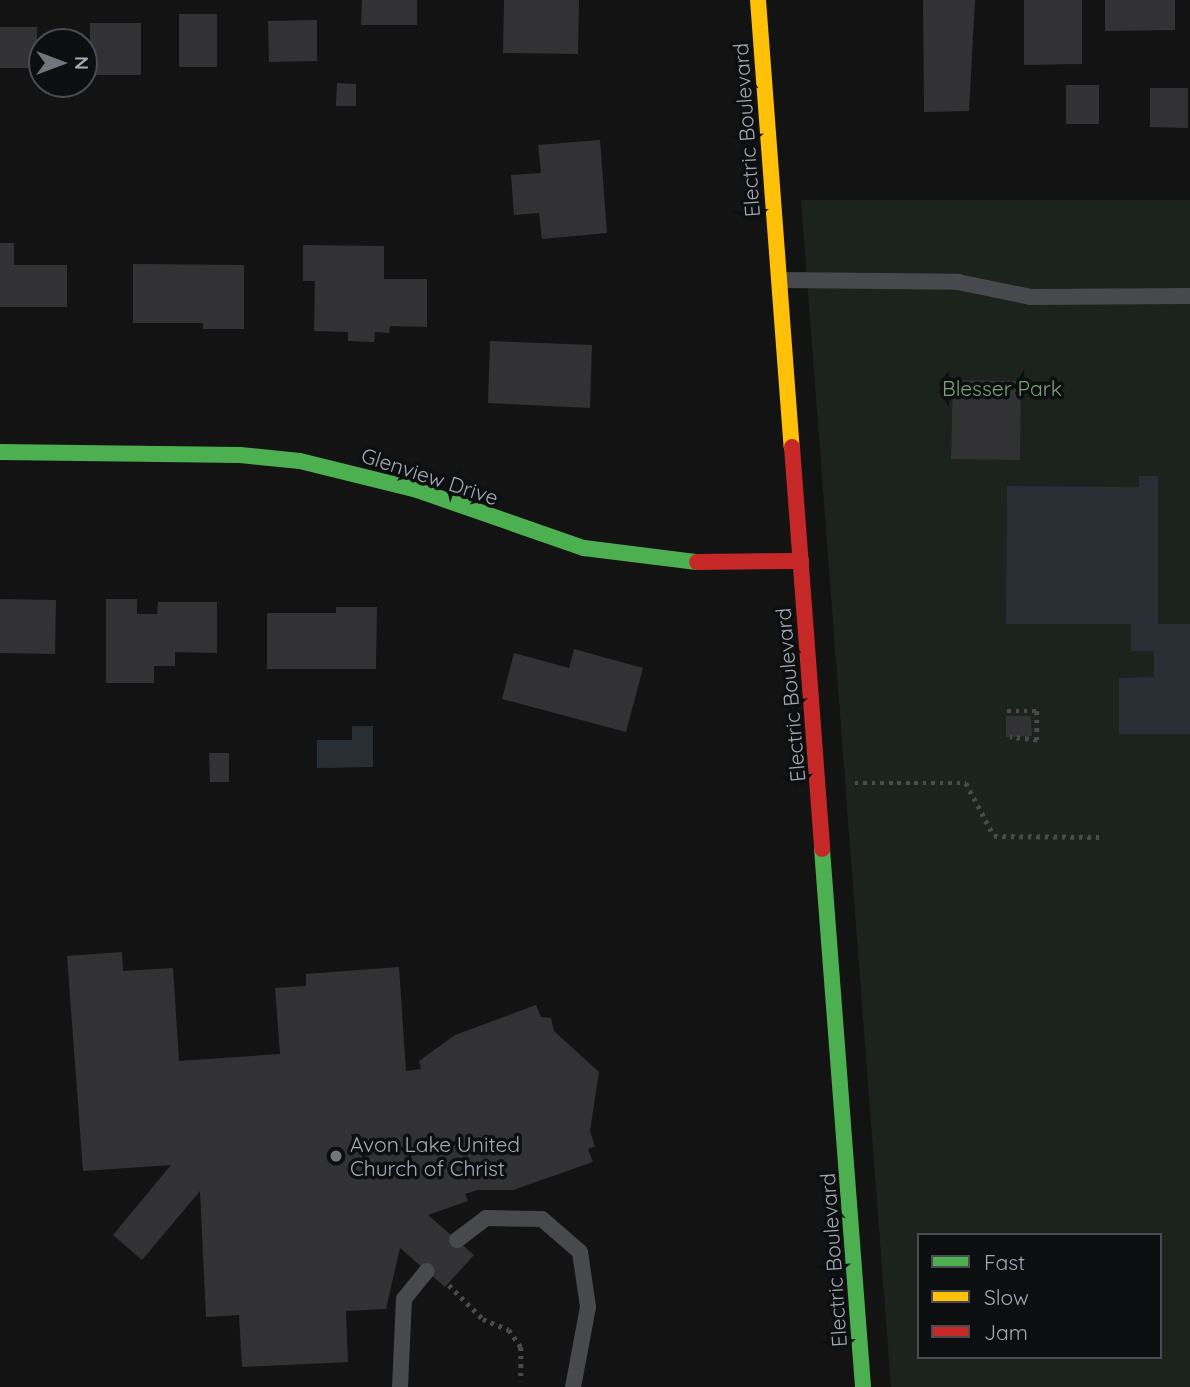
<!DOCTYPE html>
<html>
<head>
<meta charset="utf-8">
<style>
  body { margin:0 }
  #map { position:relative; width:1190px; height:1387px; overflow:hidden; background:#131313; font-family:Quicksand,sans-serif }
  div>[style] { position:absolute }
  .green>* { inset:0; background:#1c221c }
  .water>* { inset:0; background:#272f35 }
  .building>* { inset:0; background:#323234 }
  .path>* { height:4.5px; margin-top:-2.25px; transform-origin:0; background:repeating-linear-gradient(90deg,#494a4e 0 3.5px,transparent 0 8.5px) }
  .lane>* { height:16px; margin:-8px; padding:0 8px; transform-origin:8px; border-radius:8px; background:#47494c }
  .fast>* { height:16px; margin:-8px; padding:0 8px; transform-origin:8px; border-radius:8px; background:#4caf50 }
  .slow>* { height:16px; margin:-8px; padding:0 8px; transform-origin:8px; border-radius:8px; background:#ffc107 }
  .jam>* { height:16px; margin:-8px; padding:0 8px; transform-origin:8px; border-radius:8px; background:#c62828 }
  .dots>* { width:19px; height:19px; translate:-50% -50%; box-sizing:border-box; border:4px solid #0d0e0f; border-radius:50% }
  span { translate:-50% -50%; white-space:nowrap; text-align:center; line-height:1.15; -webkit-text-stroke:7px #0d0e0f; paint-order:stroke }
  .street-label { font-size:21px; color:#a4aab5 }
  .park-label { font-size:21px; color:#7aa17b }
  .poi-label { font-size:21px; color:#a4aab5 }
  .left { translate:0 -50%; text-align:left }
  .legend { position:absolute; left:917px; top:1233px; width:245px; height:126px; box-sizing:border-box; background:#0d0e0f; border:2px solid #494c51; margin:0; padding:9px 12px; list-style:none; font-size:21px; color:#a4aab5 }
  .legend li { display:flex; align-items:center; gap:14px; height:35px }
  .legend b { width:35px; border:2px solid #494c51 }
  .north { position:absolute; left:28px; top:28px; width:70px; height:70px; box-sizing:border-box; background:#0d0e0f; border:2px solid #494c51; border-radius:50%; rotate:90deg; font-size:19px; font-weight:700; line-height:28px; text-align:center; color:#a4aab5 }
  .north::after { content:''; display:block; margin:auto; width:24px; height:32px; background:#71757c; clip-path:polygon(50% 0,100% 100%,50% 72%,0 100%) }
</style>
</head>
<body>
<div id="map">
  <div class="green">
    <div style="clip-path:polygon(evenodd,801px 200px,1190px 200px,1190px 1387px,891px 1387px,801px 200px,919px 1235px,1160px 1235px,1160px 1357px,919px 1357px,919px 1235px)"></div>
  </div>
  <div class="water">
    <div style="clip-path:polygon(1139px 476px,1158px 476px,1158px 624px,1190px 624px,1190px 734px,1119px 734px,1119px 678px,1154px 677px,1154px 651px,1131px 651px,1131px 624px,1006px 624px,1007px 486px,1139px 487px)"></div>
    <div style="clip-path:polygon(352px 726px,373px 726px,373px 767px,317px 768px,317px 740px,352px 740px)"></div>
  </div>
  <div class="building">
    <div style="clip-path:polygon(362px 0,417px 0,417px 25px,361px 25px)"></div>
    <div style="clip-path:polygon(504px 0,579px 0,578px 54px,503px 53px)"></div>
    <div style="clip-path:polygon(923px 0,975px 0,969px 111px,924px 112px)"></div>
    <div style="clip-path:polygon(1024px 0,1082px 0,1082px 64px,1024px 65px)"></div>
    <div style="clip-path:polygon(1105px 0,1175px 0,1175px 30px,1105px 31px)"></div>
    <div style="clip-path:polygon(179px 14px,217px 14px,217px 67px,179px 67px)"></div>
    <div style="clip-path:polygon(317px 20px,317px 61px,269px 62px,268px 21px)"></div>
    <div style="clip-path:polygon(90px 23px,141px 23px,141px 75px,90px 75px)"></div>
    <div style="clip-path:polygon(0 27px,37px 27px,37px 68px,0 68px)"></div>
    <div style="clip-path:polygon(337px 83px,356px 84px,356px 106px,336px 106px)"></div>
    <div style="clip-path:polygon(1066px 85px,1099px 85px,1099px 124px,1066px 124px)"></div>
    <div style="clip-path:polygon(1150px 88px,1188px 88px,1188px 128px,1150px 127px)"></div>
    <div style="clip-path:polygon(600px 140px,607px 233px,542px 239px,539px 213px,514px 215px,511px 175px,541px 173px,538px 145px)"></div>
    <div style="clip-path:polygon(0 243px,14px 243px,14px 265px,67px 265px,67px 307px,0 307px)"></div>
    <div style="clip-path:polygon(303px 245px,384px 246px,384px 279px,427px 279px,427px 327px,390px 326px,389px 333px,375px 332px,374px 342px,348px 341px,348px 332px,314px 331px,315px 281px,303px 281px)"></div>
    <div style="clip-path:polygon(133px 264px,244px 265px,244px 329px,203px 329px,203px 323px,133px 323px)"></div>
    <div style="clip-path:polygon(490px 341px,592px 345px,590px 408px,488px 403px)"></div>
    <div style="clip-path:polygon(953px 380px,1021px 381px,1020px 460px,951px 459px)"></div>
    <div style="clip-path:polygon(0 599px,56px 600px,55px 654px,0 653px)"></div>
    <div style="clip-path:polygon(106px 599px,137px 599px,137px 614px,157px 614px,158px 602px,217px 602px,217px 653px,175px 652px,175px 666px,154px 666px,154px 683px,106px 683px)"></div>
    <div style="clip-path:polygon(336px 607px,377px 607px,376px 669px,267px 669px,267px 613px,336px 613px)"></div>
    <div style="clip-path:polygon(574px 649px,643px 668px,626px 732px,502px 699px,514px 653px,569px 668px)"></div>
    <div style="clip-path:polygon(1006px 716px,1031px 716px,1032px 736px,1006px 737px)"></div>
    <div style="clip-path:polygon(209px 753px,229px 753px,229px 782px,210px 782px)"></div>
    <div style="clip-path:polygon(122px 952px,123px 971px,173px 968px,179px 1061px,280px 1054px,275px 988px,306px 986px,306px 974px,399px 967px,406px 1071px,421px 1069px,419px 1061px,455px 1035px,536px 1005px,541px 1017px,551px 1018px,554px 1031px,599px 1072px,590px 1131px,595px 1147px,588px 1149px,593px 1162px,513px 1190px,478px 1190px,465px 1194px,468px 1201px,428px 1215px,474px 1255px,445px 1287px,400px 1248px,386px 1309px,346px 1311px,348px 1362px,242px 1367px,239px 1315px,206px 1317px,200px 1191px,142px 1260px,113px 1235px,171px 1165px,83px 1171px,67px 956px)"></div>
  </div>
  <div class="path">
    <div style="left:1007px;top:711px;width:30px"></div>
    <div style="left:1037px;top:711px;width:29px;rotate:90deg"></div>
    <div style="left:1037px;top:740px;width:27px;rotate:-174deg"></div>
    <div style="left:855px;top:783px;width:111px"></div>
    <div style="left:966px;top:783px;width:60px;rotate:62.2deg"></div>
    <div style="left:994px;top:836px;width:105px;rotate:0.5deg"></div>
    <div style="left:449px;top:1285px;width:48px;rotate:45deg"></div>
    <div style="left:483px;top:1319px;width:28px;rotate:23deg"></div>
    <div style="left:509px;top:1330px;width:21px;rotate:55deg"></div>
    <div style="left:521px;top:1347px;width:34px;rotate:90deg"></div>
  </div>
  <div class="lane">
    <div style="left:779px;top:280px;width:179px;rotate:0.6deg"></div>
    <div style="left:958px;top:282px;width:75px;rotate:11.6deg"></div>
    <div style="left:1031px;top:297px;width:159px;rotate:-0.4deg"></div>
    <div style="left:457px;top:1240px;width:36px;rotate:-37deg"></div>
    <div style="left:486px;top:1218px;width:56px;rotate:1deg"></div>
    <div style="left:542px;top:1219px;width:50px;rotate:41deg"></div>
    <div style="left:580px;top:1252px;width:56px;rotate:81.7deg"></div>
    <div style="left:588px;top:1307px;width:81px;rotate:100.6deg"></div>
    <div style="left:400px;top:1387px;width:88px;rotate:-87.4deg"></div>
    <div style="left:404px;top:1299px;width:36px;rotate:-51deg"></div>
  </div>
  <div class="fast">
    <div style="left:0;top:452px;width:240px;rotate:0.7deg"></div>
    <div style="left:240px;top:455px;width:60px;rotate:5.7deg"></div>
    <div style="left:300px;top:461px;width:121px;rotate:13.9deg"></div>
    <div style="left:417px;top:490px;width:177px;rotate:19.2deg"></div>
    <div style="left:584px;top:548px;width:114px;rotate:7.1deg"></div>
    <div style="left:822px;top:849px;width:540px;rotate:85.64deg"></div>
  </div>
  <div class="slow">
    <div style="left:758px;top:0;width:448px;rotate:85.7deg"></div>
  </div>
  <div class="jam">
    <div style="left:792px;top:447px;width:403px;rotate:85.7deg"></div>
    <div style="left:697px;top:562px;width:104px;rotate:-0.6deg"></div>
  </div>
  <div class="dots">
    <div style="left:336px;top:1156px;background:#71757c"></div>
  </div>
  <div class="street-label">
    <span style="left:746px;top:130px;rotate:-94deg">Electric Boulevard</span>
    <span style="left:430px;top:476px;rotate:18deg">Glenview Drive</span>
    <span style="left:790px;top:695px;rotate:-95deg">Electric Boulevard</span>
    <span style="left:833px;top:1260px;rotate:-94deg">Electric Boulevard</span>
  </div>
  <div class="park-label">
    <span style="left:1002px;top:388px">Blesser Park</span>
  </div>
  <div class="poi-label">
    <span class="left" style="left:350px;top:1156px">Avon Lake United<br>Church of Christ</span>
  </div>
  <ul class="legend">
  <li><b style="height:9px;background:#4caf50"></b>Fast</li>
  <li><b style="height:9px;background:#ffc107"></b>Slow</li>
  <li><b style="height:9px;background:#c62828"></b>Jam</li>
  </ul>
  <div class="north">N</div>
</div>
</body>
</html>
